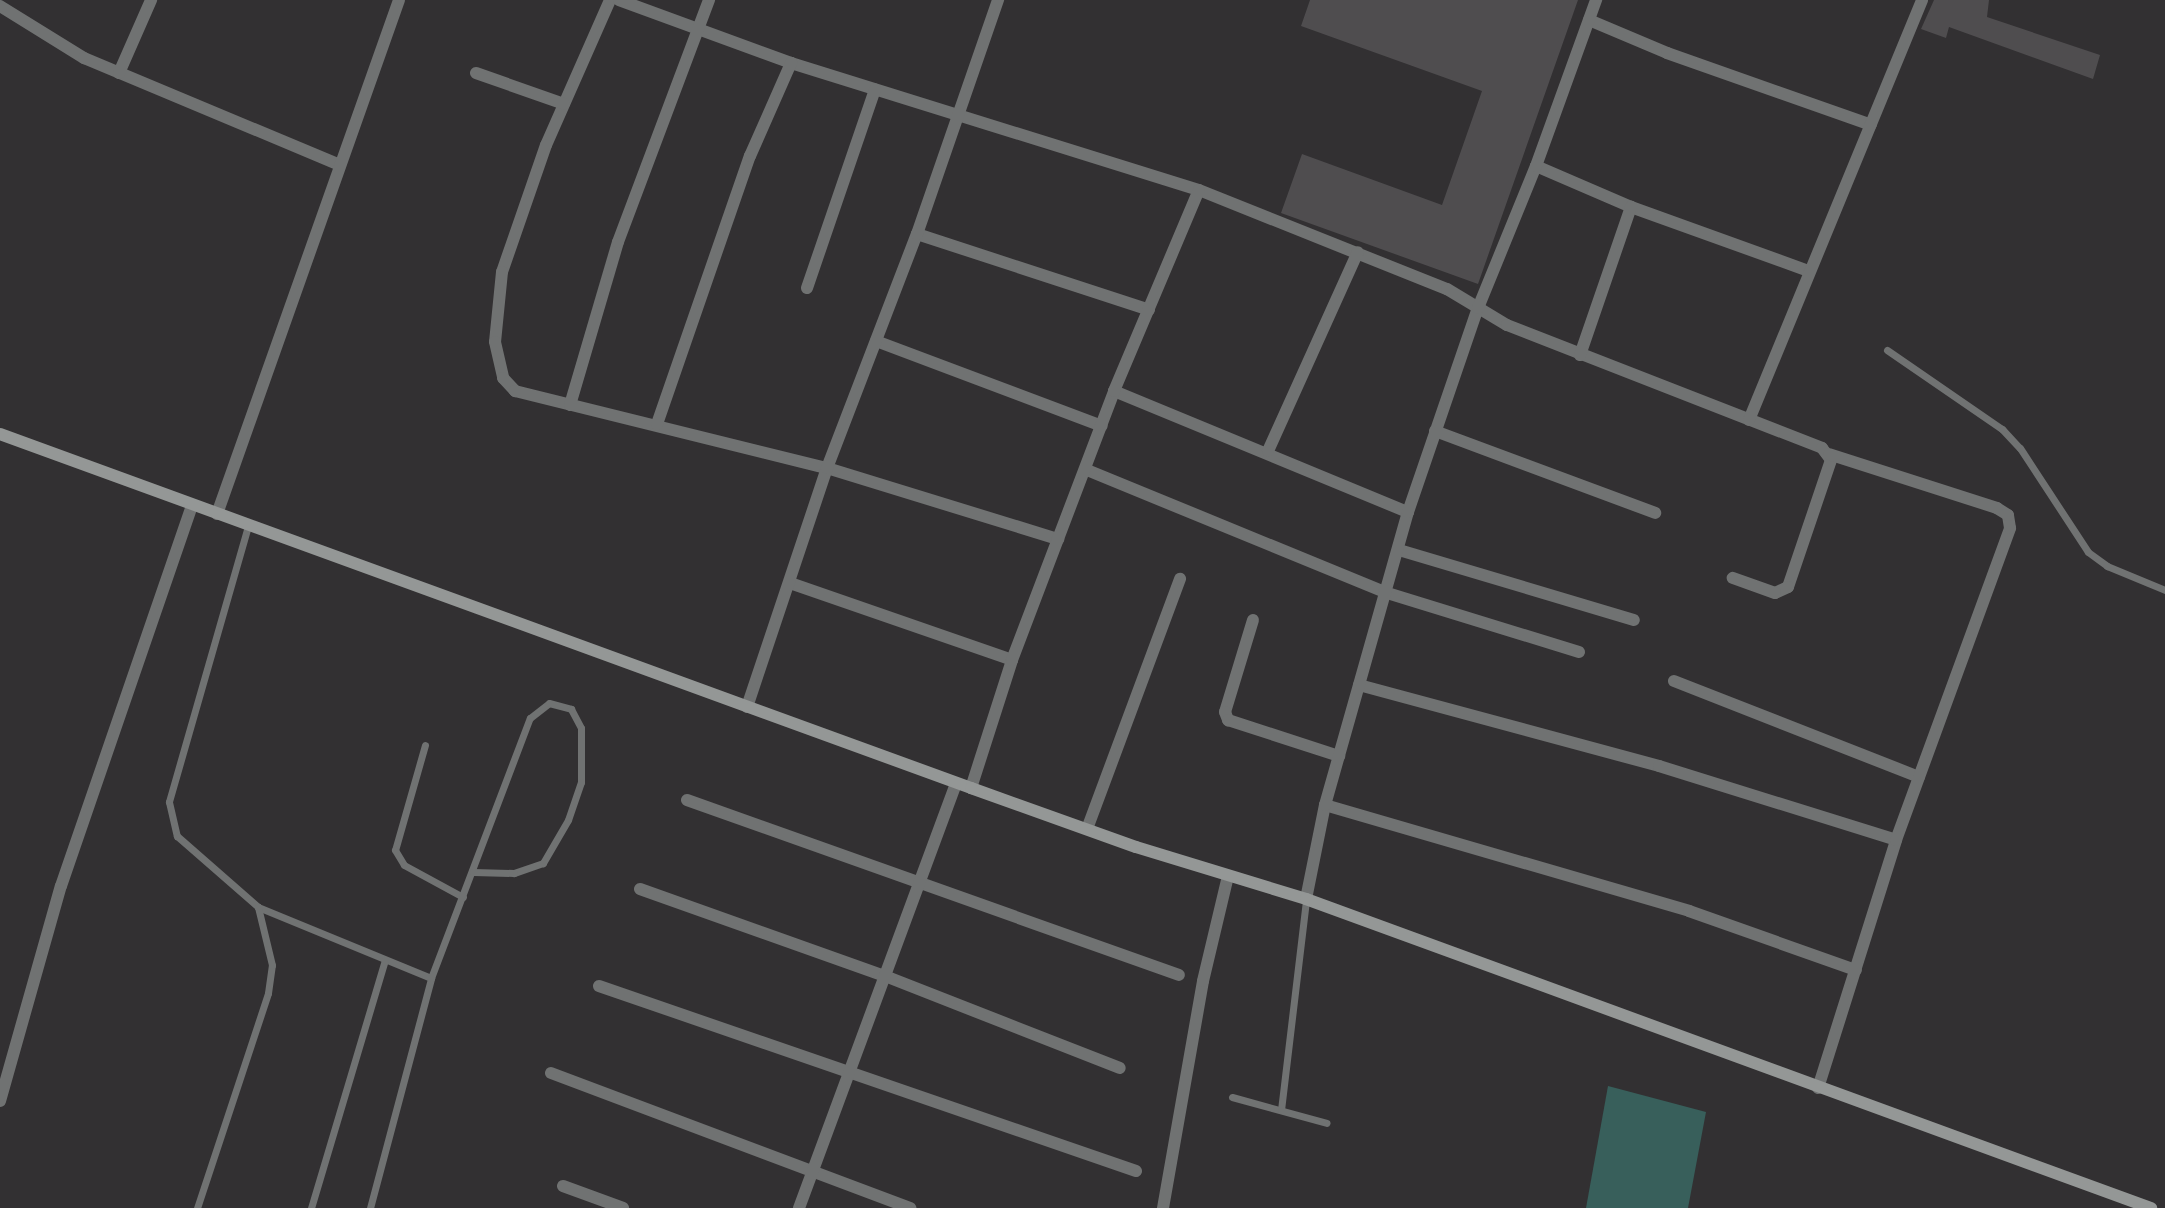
<!DOCTYPE html>
<html>
<head>
<meta charset="utf-8">
<style>
  body { margin:0 }
  #map { position:relative; width:2165px; height:1208px; overflow:hidden; background:#323032; font-family:Barlow,sans-serif }
  div>[style] { position:absolute }
  .water>* { inset:0; background:#385f5b }
  .building>* { inset:0; background:#4f4d4f }
  .lane>* { height:7px; margin:-3.5px; padding:0 3.5px; transform-origin:3.5px; border-radius:3.5px; background:#707272 }
  .street>* { height:12px; margin:-6px; padding:0 6px; transform-origin:6px; border-radius:6px; background:#707272 }
  .secondary>* { height:12px; margin:-6px; padding:0 6px; transform-origin:6px; border-radius:6px; background:#949796 }
  span { translate:-50% -50%; white-space:nowrap; text-align:center; line-height:1.15; -webkit-text-stroke:6px #323032; paint-order:stroke }
</style>
</head>
<body>
<div id="map">
  <div class="water">
    <div style="clip-path:polygon(1608px 1086px,1706px 1112px,1688px 1208px,1586px 1208px)"></div>
  </div>
  <div class="building">
    <div style="clip-path:polygon(1310px 0,1578px 0,1478px 284px,1281px 213px,1302px 154px,1442px 205px,1482px 91px,1301px 26px)"></div>
    <div style="clip-path:polygon(1934px 0,1989px 0,1987px 17px,2100px 55px,2093px 79px,1949px 27px,1946px 38px,1921px 29px)"></div>
  </div>
  <div class="lane">
    <div style="left:1887px;top:350px;width:140px;rotate:34.5deg"></div>
    <div style="left:2002px;top:429px;width:26px;rotate:47deg"></div>
    <div style="left:2020px;top:448px;width:124px;rotate:56.8deg"></div>
    <div style="left:2088px;top:552px;width:24px;rotate:36deg"></div>
    <div style="left:2107px;top:566px;width:63px;rotate:22.5deg"></div>
    <div style="left:248px;top:526px;width:287px;rotate:106deg"></div>
    <div style="left:169px;top:802px;width:35px;rotate:77deg"></div>
    <div style="left:177px;top:836px;width:108px;rotate:41.2deg"></div>
    <div style="left:258px;top:907px;width:187px;rotate:22.3deg"></div>
    <div style="left:425px;top:745px;width:109px;rotate:105.9deg"></div>
    <div style="left:395px;top:850px;width:17px;rotate:59deg"></div>
    <div style="left:404px;top:865px;width:67px;rotate:28.5deg"></div>
    <div style="left:1232px;top:1097px;width:98px;rotate:15.3deg"></div>
    <div style="left:1281px;top:1110px;width:212px;rotate:-83.2deg"></div>
    <div style="left:197px;top:1208px;width:226px;rotate:-71.7deg"></div>
    <div style="left:268px;top:993px;width:28px;rotate:-82deg"></div>
    <div style="left:272px;top:965px;width:60px;rotate:-103.6deg"></div>
    <div style="left:311px;top:1208px;width:259px;rotate:-73.4deg"></div>
    <div style="left:370px;top:1208px;width:238px;rotate:-75.1deg"></div>
    <div style="left:431px;top:978px;width:278px;rotate:-69.2deg"></div>
    <div style="left:530px;top:718px;width:24px;rotate:-38deg"></div>
    <div style="left:549px;top:703px;width:23px;rotate:15deg"></div>
    <div style="left:571px;top:709px;width:21px;rotate:62deg"></div>
    <div style="left:581px;top:728px;width:54px;rotate:90deg"></div>
    <div style="left:581px;top:782px;width:40px;rotate:108.9deg"></div>
    <div style="left:568px;top:820px;width:50px;rotate:120.2deg"></div>
    <div style="left:543px;top:863px;width:31px;rotate:161deg"></div>
    <div style="left:514px;top:873px;width:41px;rotate:-178.6deg"></div>
  </div>
  <div class="street">
    <div style="left:610px;top:0;width:158px;rotate:113.8deg"></div>
    <div style="left:546px;top:145px;width:134px;rotate:109.1deg"></div>
    <div style="left:502px;top:272px;width:70px;rotate:95.7deg"></div>
    <div style="left:495px;top:342px;width:37px;rotate:77deg"></div>
    <div style="left:503px;top:378px;width:18px;rotate:47deg"></div>
    <div style="left:515px;top:391px;width:321px;rotate:13.9deg"></div>
    <div style="left:827px;top:468px;width:242px;rotate:17.1deg"></div>
    <div style="left:619px;top:0;width:183px;rotate:20.1deg"></div>
    <div style="left:791px;top:63px;width:427px;rotate:17.3deg"></div>
    <div style="left:1199px;top:190px;width:267px;rotate:21.8deg"></div>
    <div style="left:1447px;top:289px;width:70px;rotate:31deg"></div>
    <div style="left:1507px;top:325px;width:338px;rotate:21.3deg"></div>
    <div style="left:1822px;top:448px;width:15px;rotate:53deg"></div>
    <div style="left:1831px;top:460px;width:134px;rotate:108.7deg"></div>
    <div style="left:1788px;top:587px;width:14px;rotate:155deg"></div>
    <div style="left:1775px;top:593px;width:45px;rotate:-160.3deg"></div>
    <div style="left:0;top:6px;width:99px;rotate:31.8deg"></div>
    <div style="left:84px;top:58px;width:277px;rotate:22.7deg"></div>
    <div style="left:1589px;top:20px;width:85px;rotate:22.9deg"></div>
    <div style="left:1667px;top:53px;width:216px;rotate:19.4deg"></div>
    <div style="left:119px;top:73px;width:80px;rotate:-66.3deg"></div>
    <div style="left:476px;top:73px;width:93px;rotate:19.4deg"></div>
    <div style="left:1536px;top:166px;width:103px;rotate:23.3deg"></div>
    <div style="left:1631px;top:207px;width:189px;rotate:19.8deg"></div>
    <div style="left:917px;top:234px;width:244px;rotate:18.1deg"></div>
    <div style="left:807px;top:288px;width:210px;rotate:-71.1deg"></div>
    <div style="left:876px;top:341px;width:241px;rotate:20.6deg"></div>
    <div style="left:1580px;top:355px;width:157px;rotate:-71deg"></div>
    <div style="left:1114px;top:391px;width:318px;rotate:22.4deg"></div>
    <div style="left:570px;top:405px;width:170px;rotate:-73.6deg"></div>
    <div style="left:618px;top:242px;width:259px;rotate:-69.4deg"></div>
    <div style="left:1749px;top:420px;width:454px;rotate:-67.6deg"></div>
    <div style="left:657px;top:424px;width:284px;rotate:-70.9deg"></div>
    <div style="left:750px;top:156px;width:102px;rotate:-66.2deg"></div>
    <div style="left:1435px;top:431px;width:235px;rotate:20.4deg"></div>
    <div style="left:1268px;top:451px;width:218px;rotate:-65.7deg"></div>
    <div style="left:1087px;top:470px;width:321px;rotate:22.3deg"></div>
    <div style="left:1384px;top:592px;width:204px;rotate:17.1deg"></div>
    <div style="left:217px;top:514px;width:545px;rotate:-70.5deg"></div>
    <div style="left:1399px;top:550px;width:245px;rotate:16.6deg"></div>
    <div style="left:790px;top:583px;width:235px;rotate:19.1deg"></div>
    <div style="left:1253px;top:620px;width:96px;rotate:106.9deg"></div>
    <div style="left:1225px;top:712px;width:9px;rotate:69deg"></div>
    <div style="left:1228px;top:720px;width:117px;rotate:18deg"></div>
    <div style="left:1674px;top:681px;width:263px;rotate:21.4deg"></div>
    <div style="left:1359px;top:685px;width:311px;rotate:15.1deg"></div>
    <div style="left:1659px;top:766px;width:248px;rotate:17.3deg"></div>
    <div style="left:747px;top:707px;width:252px;rotate:-71.5deg"></div>
    <div style="left:827px;top:468px;width:251px;rotate:-69deg"></div>
    <div style="left:917px;top:234px;width:248px;rotate:-70.9deg"></div>
    <div style="left:971px;top:788px;width:134px;rotate:-72.2deg"></div>
    <div style="left:1012px;top:660px;width:288px;rotate:-69.2deg"></div>
    <div style="left:1114px;top:391px;width:218px;rotate:-67.1deg"></div>
    <div style="left:687px;top:800px;width:522px;rotate:19.58deg"></div>
    <div style="left:1325px;top:805px;width:379px;rotate:16.2deg"></div>
    <div style="left:1689px;top:911px;width:177px;rotate:19.5deg"></div>
    <div style="left:1087px;top:829px;width:267px;rotate:-69.6deg"></div>
    <div style="left:640px;top:889px;width:260px;rotate:19.6deg"></div>
    <div style="left:885px;top:976px;width:252px;rotate:21.4deg"></div>
    <div style="left:1306px;top:899px;width:96px;rotate:-78.6deg"></div>
    <div style="left:1325px;top:805px;width:305px;rotate:-74.2deg"></div>
    <div style="left:1408px;top:512px;width:216px;rotate:-71.1deg"></div>
    <div style="left:1478px;top:308px;width:153px;rotate:-67.8deg"></div>
    <div style="left:1536px;top:166px;width:177px;rotate:-70.1deg"></div>
    <div style="left:599px;top:986px;width:568px;rotate:19.01deg"></div>
    <div style="left:551px;top:1073px;width:384px;rotate:20.6deg"></div>
    <div style="left:1818px;top:1088px;width:260px;rotate:-72.5deg"></div>
    <div style="left:1896px;top:840px;width:332px;rotate:-69.9deg"></div>
    <div style="left:2010px;top:528px;width:13px;rotate:-99deg"></div>
    <div style="left:2008px;top:515px;width:13px;rotate:-148deg"></div>
    <div style="left:1997px;top:508px;width:176px;rotate:-162.2deg"></div>
    <div style="left:0;top:1101px;width:223px;rotate:-74.2deg"></div>
    <div style="left:61px;top:886px;width:403px;rotate:-71deg"></div>
    <div style="left:563px;top:1186px;width:64px;rotate:20.1deg"></div>
    <div style="left:799px;top:1208px;width:453px;rotate:-69.7deg"></div>
    <div style="left:1163px;top:1208px;width:230px;rotate:-80deg"></div>
    <div style="left:1203px;top:981px;width:108px;rotate:-76.6deg"></div>
  </div>
  <div class="secondary">
    <div style="left:0;top:434px;width:1034px;rotate:20.03deg"></div>
    <div style="left:971px;top:788px;width:175px;rotate:19.7deg"></div>
    <div style="left:1136px;top:847px;width:178px;rotate:17deg"></div>
    <div style="left:1306px;top:899px;width:900px;rotate:20.09deg"></div>
  </div>
</div>
</body>
</html>
